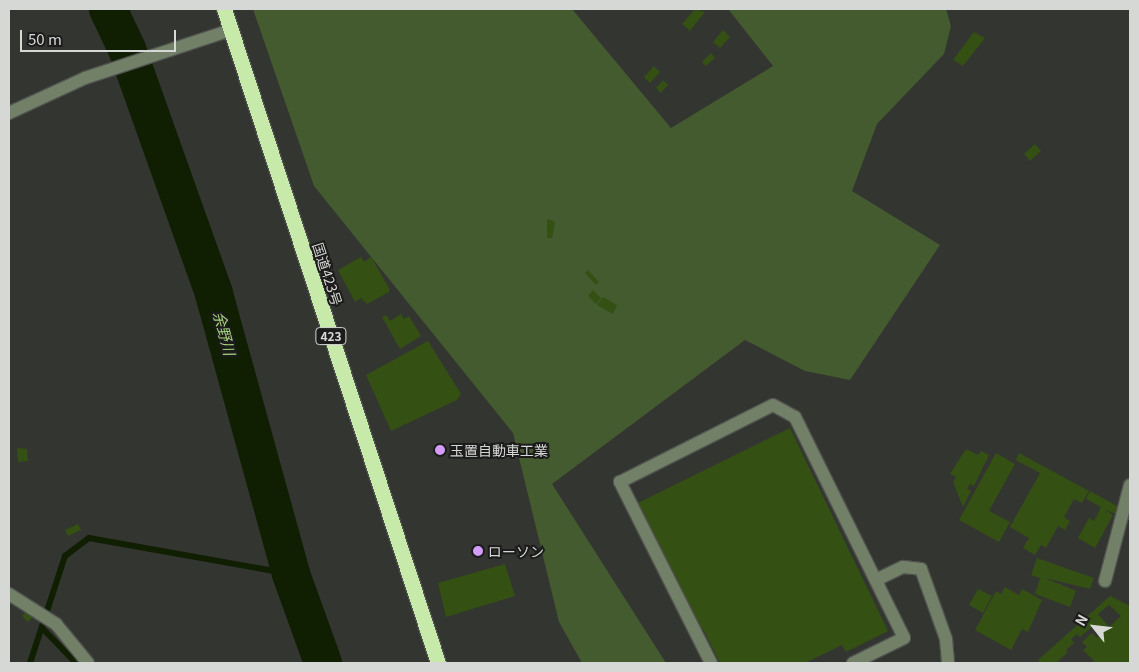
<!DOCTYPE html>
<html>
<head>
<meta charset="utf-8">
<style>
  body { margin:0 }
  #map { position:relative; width:1139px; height:672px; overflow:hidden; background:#333531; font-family:Georgia,"Noto Sans JP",serif }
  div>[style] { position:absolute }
  .green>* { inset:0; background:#445a2f }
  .stream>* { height:6px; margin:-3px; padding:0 3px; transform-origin:3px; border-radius:3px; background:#101e01 }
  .river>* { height:38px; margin:-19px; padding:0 19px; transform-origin:19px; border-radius:19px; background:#101e01 }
  .building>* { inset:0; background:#345013 }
  .roads { filter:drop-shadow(1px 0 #50524f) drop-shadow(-1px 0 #50524f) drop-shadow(0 1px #50524f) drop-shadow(0 -1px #50524f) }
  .minor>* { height:12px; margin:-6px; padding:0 6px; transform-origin:6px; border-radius:6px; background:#728067 }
  .highway>* { height:15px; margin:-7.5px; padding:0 7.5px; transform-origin:7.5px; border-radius:7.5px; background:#c7e9a9 }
  .dots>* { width:14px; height:14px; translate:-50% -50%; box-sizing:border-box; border:2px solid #1b1c1b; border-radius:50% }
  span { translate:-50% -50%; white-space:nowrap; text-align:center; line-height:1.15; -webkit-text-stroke:4px #1b1c1b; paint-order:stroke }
  .shield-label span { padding:1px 4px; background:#1b1c1b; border:1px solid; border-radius:4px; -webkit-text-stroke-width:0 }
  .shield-label { font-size:12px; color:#d6d8d5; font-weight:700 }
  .street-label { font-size:14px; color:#d6d8d5 }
  .poi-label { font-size:14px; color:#d6d8d5 }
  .left { translate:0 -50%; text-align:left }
  .water-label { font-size:15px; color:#a4d07a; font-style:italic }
  .frame { position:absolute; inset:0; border:10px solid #d6d8d5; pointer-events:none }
  .north { position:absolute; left:1069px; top:602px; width:50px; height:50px; -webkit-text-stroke:4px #1b1c1b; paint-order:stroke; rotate:299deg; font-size:14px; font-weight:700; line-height:20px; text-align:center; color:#d6d8d5 }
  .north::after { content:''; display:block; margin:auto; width:18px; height:22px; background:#d6d8d5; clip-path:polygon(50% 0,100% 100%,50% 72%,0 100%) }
  .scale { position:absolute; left:20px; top:30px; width:156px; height:22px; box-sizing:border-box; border:2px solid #d6d8d5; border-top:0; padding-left:6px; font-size:15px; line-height:18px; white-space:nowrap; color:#d6d8d5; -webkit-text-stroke:4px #1b1c1b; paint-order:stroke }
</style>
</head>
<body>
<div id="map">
  <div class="green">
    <div style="clip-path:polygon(253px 9px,572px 9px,671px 128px,773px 66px,728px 9px,946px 9px,951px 26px,944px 54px,877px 124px,852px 191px,940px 245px,850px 380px,805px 371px,745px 340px,552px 484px,666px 663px,582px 663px,559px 622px,513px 433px,314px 186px)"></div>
  </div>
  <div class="stream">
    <div style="left:42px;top:628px;width:49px;rotate:45.8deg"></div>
    <div style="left:30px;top:663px;width:113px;rotate:-71.9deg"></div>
    <div style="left:65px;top:556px;width:30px;rotate:-37deg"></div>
    <div style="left:89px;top:538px;width:205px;rotate:10.1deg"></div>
  </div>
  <div class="river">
    <div style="left:108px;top:9px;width:44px;rotate:64.6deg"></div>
    <div style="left:127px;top:49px;width:260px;rotate:70.4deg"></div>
    <div style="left:214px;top:294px;width:290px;rotate:74.6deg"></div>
    <div style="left:291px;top:574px;width:95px;rotate:70.2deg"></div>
  </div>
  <div class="building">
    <div style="clip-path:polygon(695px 9px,705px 12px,690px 31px,682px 24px)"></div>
    <div style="clip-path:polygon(723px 30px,730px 37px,720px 48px,713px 42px)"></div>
    <div style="clip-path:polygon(974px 32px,985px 38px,963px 66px,953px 60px)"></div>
    <div style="clip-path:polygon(711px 53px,715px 58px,706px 66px,702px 62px)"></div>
    <div style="clip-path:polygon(654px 66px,660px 72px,650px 83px,644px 77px)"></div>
    <div style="clip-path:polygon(663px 80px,668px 85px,661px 93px,656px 88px)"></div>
    <div style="clip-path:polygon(1035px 144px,1041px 151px,1030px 161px,1024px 154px)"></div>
    <div style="clip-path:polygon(547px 219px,555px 222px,552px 238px,547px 238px)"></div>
    <div style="clip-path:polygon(361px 257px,364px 262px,371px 257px,389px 288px,389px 292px,367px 304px,361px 298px,355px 302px,338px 270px)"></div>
    <div style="clip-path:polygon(588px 270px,599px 282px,596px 285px,585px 273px)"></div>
    <div style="clip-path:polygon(593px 290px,601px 298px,596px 304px,588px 296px)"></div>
    <div style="clip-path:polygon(603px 297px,617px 305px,613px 314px,597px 305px)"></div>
    <div style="clip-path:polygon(401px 314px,404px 319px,409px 316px,421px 336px,400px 349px,382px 317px,386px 315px,390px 321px)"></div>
    <div style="clip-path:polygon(428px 341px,461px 394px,457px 400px,391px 431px,366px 375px)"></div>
    <div style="clip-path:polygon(790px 428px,888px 631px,846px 652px,842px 645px,805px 663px,720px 663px,703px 629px,700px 631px,638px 503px)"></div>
    <div style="clip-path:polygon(17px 448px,27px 449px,28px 461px,18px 462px)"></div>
    <div style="clip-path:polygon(966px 449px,978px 455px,981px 451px,989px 455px,974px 486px,970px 484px,967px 489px,971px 491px,963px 507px,953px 482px,956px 477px,950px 474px)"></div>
    <div style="clip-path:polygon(996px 453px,1015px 464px,989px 511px,1010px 522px,999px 542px,959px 520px)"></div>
    <div style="clip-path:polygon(1019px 453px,1089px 491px,1082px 503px,1074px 499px,1064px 517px,1070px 521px,1065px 530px,1058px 526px,1046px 548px,1041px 545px,1035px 555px,1023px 548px,1029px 538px,1010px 527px,1040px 473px,1016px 460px)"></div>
    <div style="clip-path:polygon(1090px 491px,1119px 507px,1116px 514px,1104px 509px,1113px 515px,1095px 548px,1078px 538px,1089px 518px,1094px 521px,1101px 507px,1086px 499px)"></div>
    <div style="clip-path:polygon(78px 524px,81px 530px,68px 536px,65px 530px)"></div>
    <div style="clip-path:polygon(1037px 558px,1094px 578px,1090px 589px,1045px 578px,1076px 591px,1070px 607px,1035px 594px,1040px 578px,1031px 575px)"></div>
    <div style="clip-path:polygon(505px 564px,515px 596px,446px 617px,438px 583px)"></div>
    <div style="clip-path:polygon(1005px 587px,1019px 595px,1022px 589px,1042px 600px,1028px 632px,1022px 629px,1011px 650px,975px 630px,996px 591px,1001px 594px)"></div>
    <div style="clip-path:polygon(978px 589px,992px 596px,983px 613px,969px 605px)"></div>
    <div style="clip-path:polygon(evenodd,1110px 596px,1130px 606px,1130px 663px,1091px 663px,1094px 661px,1083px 650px,1087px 647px,1082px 642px,1092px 633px,1097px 638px,1101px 633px,1094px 625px,1080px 637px,1077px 634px,1071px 639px,1074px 643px,1066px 650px,1068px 652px,1056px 663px,1041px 663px,1038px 660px,1110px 596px,1109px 605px,1121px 616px,1109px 627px,1098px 614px,1109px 605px)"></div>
    <div style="clip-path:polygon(28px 610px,34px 615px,28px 622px,22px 616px)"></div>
  </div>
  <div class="roads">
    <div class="minor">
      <div style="left:9px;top:113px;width:84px;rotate:-24.7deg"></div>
      <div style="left:85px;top:78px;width:154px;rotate:-18.2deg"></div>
      <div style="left:876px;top:580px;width:30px;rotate:-26deg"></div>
      <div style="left:903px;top:567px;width:18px;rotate:6deg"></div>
      <div style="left:921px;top:569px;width:74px;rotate:70.3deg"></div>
      <div style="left:946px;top:639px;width:24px;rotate:85deg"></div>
      <div style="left:1105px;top:581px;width:99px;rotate:-75.4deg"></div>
      <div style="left:9px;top:594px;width:56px;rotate:32.6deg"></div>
      <div style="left:56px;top:624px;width:50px;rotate:50.6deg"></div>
      <div style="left:711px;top:663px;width:203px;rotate:-116.7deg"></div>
      <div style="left:620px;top:482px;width:171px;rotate:-26.7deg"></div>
      <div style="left:773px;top:405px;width:25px;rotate:29deg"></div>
      <div style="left:795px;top:417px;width:246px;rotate:63.7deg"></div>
      <div style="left:904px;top:638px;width:57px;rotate:153.9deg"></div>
    </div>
    <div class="highway">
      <div style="left:224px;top:9px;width:688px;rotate:71.88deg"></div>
    </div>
  </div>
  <div class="dots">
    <div style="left:440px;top:450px;background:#d59cfb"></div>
    <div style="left:478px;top:551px;background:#d59cfb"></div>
  </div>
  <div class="shield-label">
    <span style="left:331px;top:336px">423</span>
  </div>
  <div class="street-label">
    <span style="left:328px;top:274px;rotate:72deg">国道423号</span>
  </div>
  <div class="poi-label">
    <span class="left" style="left:450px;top:450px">玉置自動車工業</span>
    <span class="left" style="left:488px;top:551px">ローソン</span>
  </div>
  <div class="water-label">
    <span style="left:225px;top:333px;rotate:75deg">余野川</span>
  </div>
  <div class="frame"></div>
  <div class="north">N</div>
  <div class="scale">50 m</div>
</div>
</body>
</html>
